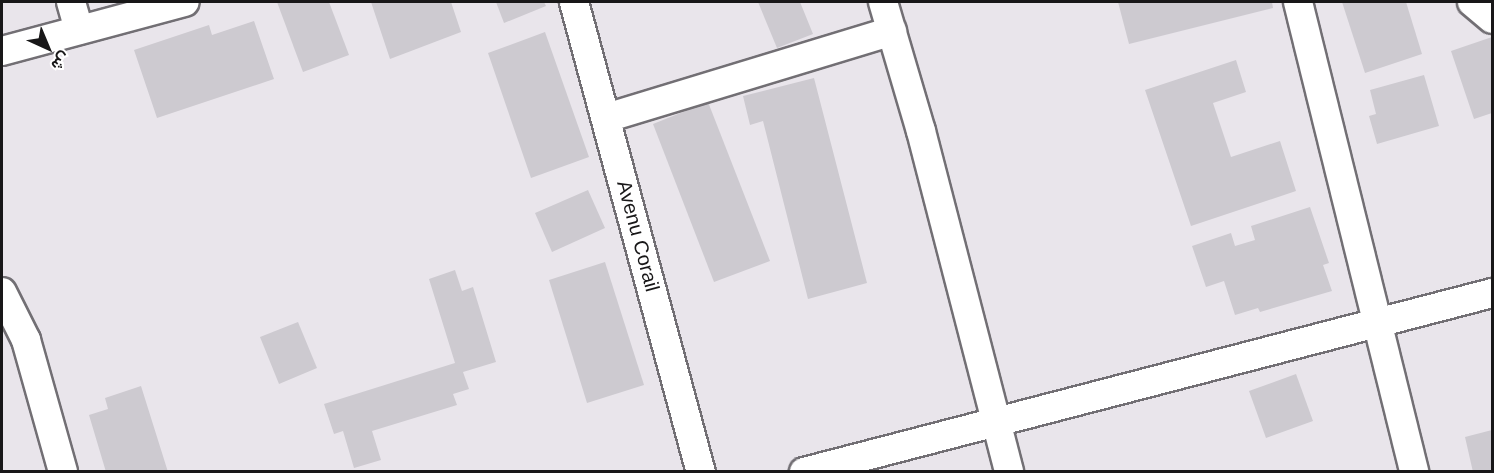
<!DOCTYPE html>
<html>
<head>
<meta charset="utf-8">
<style>
  body { margin:0 }
  #map { position:relative; width:1494px; height:473px; overflow:hidden; background:#e9e5eb; font-family:Helvetica,Vazirmatn,sans-serif }
  div>[style] { position:absolute }
  .building>* { inset:0; background:#cdcad0 }
  .roads { filter:drop-shadow(2px 0 #726f74) drop-shadow(-2px 0 #726f74) drop-shadow(0 2px #726f74) drop-shadow(0 -2px #726f74) }
  .minor>* { height:28px; margin:-14px; padding:0 14px; transform-origin:14px; border-radius:14px; background:#fff }
  span { translate:-50% -50%; white-space:nowrap; text-align:center; line-height:1.15; -webkit-text-stroke:4.5px #fff; paint-order:stroke }
  .street-label { font-size:20px; color:#181718 }
  .frame { position:absolute; inset:0; border:3px solid #181718; pointer-events:none }
  .north { position:absolute; left:18px; top:18px; width:60px; height:60px; -webkit-text-stroke:4px #fff; paint-order:stroke; rotate:136deg; font-size:16px; font-weight:700; line-height:24px; text-align:center; color:#181718 }
  .north::after { content:''; display:block; margin:auto; width:21px; height:27px; background:#181718; clip-path:polygon(50% 0,100% 100%,50% 72%,0 100%) }
</style>
</head>
<body>
<div id="map">
  <div class="building">
    <div style="clip-path:polygon(277px 2px,329px 2px,349px 55px,303px 72px)"></div>
    <div style="clip-path:polygon(371px 2px,451px 2px,461px 32px,390px 59px)"></div>
    <div style="clip-path:polygon(496px 2px,544px 2px,546px 6px,504px 23px)"></div>
    <div style="clip-path:polygon(758px 2px,800px 2px,813px 34px,777px 48px)"></div>
    <div style="clip-path:polygon(1118px 2px,1272px 2px,1273px 8px,1129px 44px)"></div>
    <div style="clip-path:polygon(1342px 2px,1406px 2px,1422px 54px,1365px 73px)"></div>
    <div style="clip-path:polygon(254px 21px,274px 79px,157px 118px,134px 50px,209px 25px,212px 35px)"></div>
    <div style="clip-path:polygon(545px 32px,589px 157px,531px 178px,488px 53px)"></div>
    <div style="clip-path:polygon(1492px 37px,1492px 113px,1474px 119px,1451px 51px)"></div>
    <div style="clip-path:polygon(1236px 60px,1246px 92px,1213px 103px,1231px 157px,1280px 141px,1296px 191px,1191px 226px,1145px 90px)"></div>
    <div style="clip-path:polygon(1424px 75px,1439px 126px,1377px 144px,1369px 116px,1376px 114px,1370px 90px)"></div>
    <div style="clip-path:polygon(814px 78px,867px 283px,808px 299px,763px 121px,750px 125px,743px 96px)"></div>
    <div style="clip-path:polygon(708px 102px,770px 261px,714px 282px,653px 124px)"></div>
    <div style="clip-path:polygon(588px 190px,605px 228px,552px 252px,535px 213px)"></div>
    <div style="clip-path:polygon(1310px 207px,1329px 263px,1323px 265px,1332px 291px,1260px 312px,1258px 308px,1235px 315px,1224px 281px,1206px 287px,1192px 246px,1231px 233px,1235px 246px,1255px 240px,1251px 226px)"></div>
    <div style="clip-path:polygon(605px 262px,644px 385px,587px 403px,549px 280px)"></div>
    <div style="clip-path:polygon(455px 270px,462px 291px,473px 287px,496px 362px,463px 372px,469px 389px,453px 394px,457px 405px,372px 431px,381px 460px,354px 468px,343px 431px,334px 434px,324px 404px,455px 363px,429px 279px)"></div>
    <div style="clip-path:polygon(298px 322px,317px 368px,279px 384px,260px 337px)"></div>
    <div style="clip-path:polygon(1296px 374px,1313px 421px,1266px 438px,1249px 391px)"></div>
    <div style="clip-path:polygon(141px 386px,168px 472px,106px 472px,89px 415px,108px 409px,105px 398px)"></div>
    <div style="clip-path:polygon(1492px 430px,1492px 472px,1473px 472px,1465px 437px)"></div>
  </div>
  <div class="roads">
    <div class="minor">
      <div style="left:71px;top:2px;width:29px;rotate:74deg"></div>
      <div style="left:574px;top:2px;width:487px;rotate:74.9deg"></div>
      <div style="left:883px;top:2px;width:134px;rotate:73.6deg"></div>
      <div style="left:921px;top:131px;width:352px;rotate:75.5deg"></div>
      <div style="left:1298px;top:2px;width:484px;rotate:76.1deg"></div>
      <div style="left:1472px;top:2px;width:26px;rotate:40deg"></div>
      <div style="left:2px;top:51px;width:189px;rotate:-15deg"></div>
      <div style="left:606px;top:118px;width:299px;rotate:-16.9deg"></div>
      <div style="left:2px;top:292px;width:54px;rotate:63.4deg"></div>
      <div style="left:26px;top:340px;width:137px;rotate:74.3deg"></div>
      <div style="left:804px;top:472px;width:711px;rotate:-14.58deg"></div>
    </div>
  </div>
  <div class="street-label">
    <span style="left:638px;top:236px;rotate:75deg">Avenu Corail</span>
  </div>
  <div class="frame"></div>
  <div class="north">ش</div>
</div>
</body>
</html>
